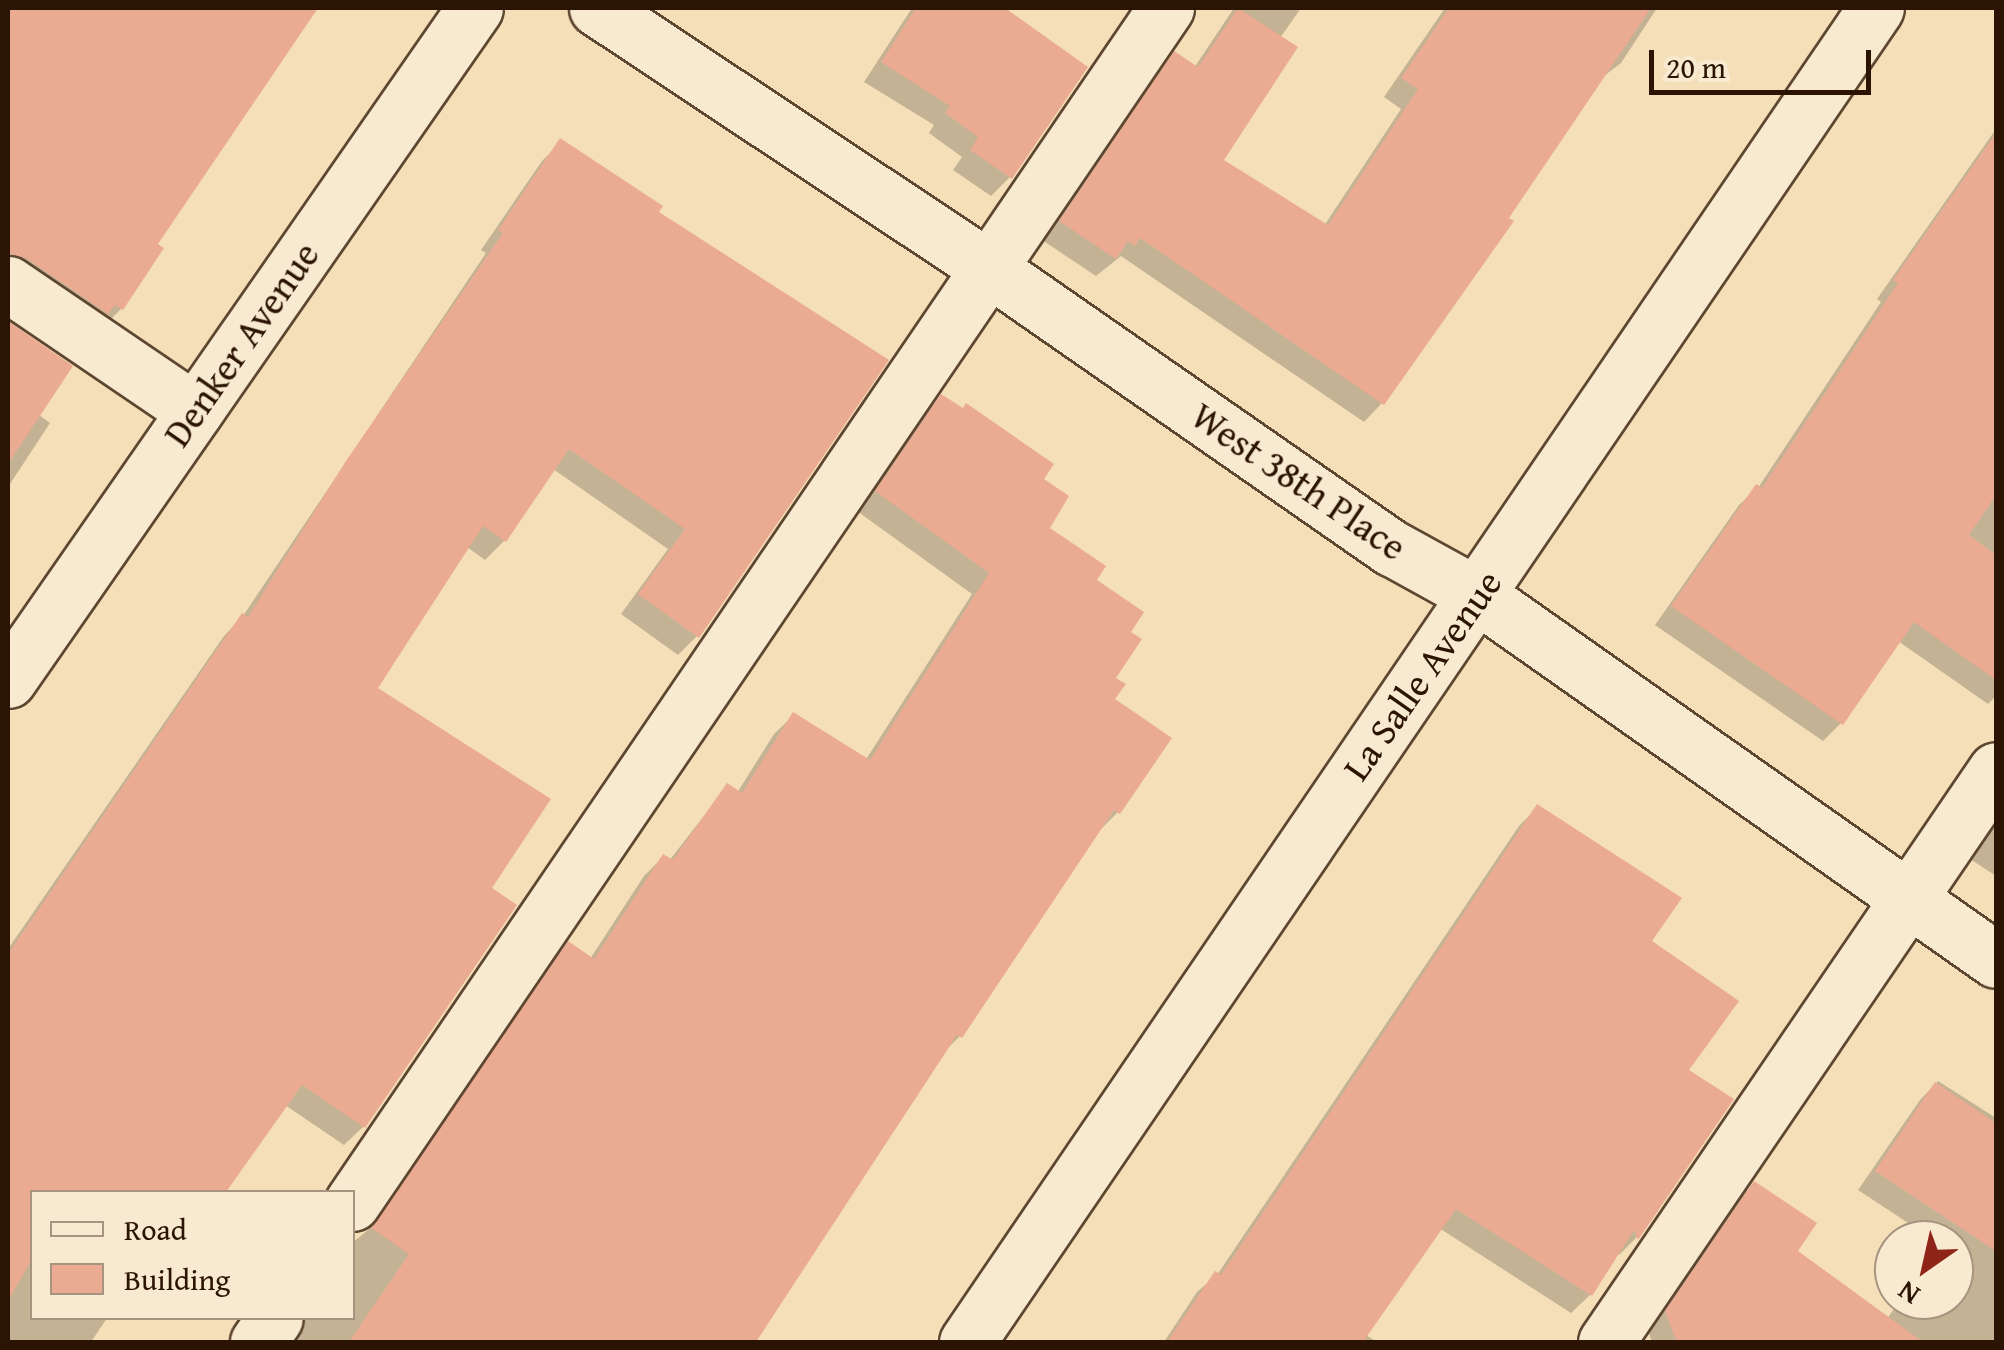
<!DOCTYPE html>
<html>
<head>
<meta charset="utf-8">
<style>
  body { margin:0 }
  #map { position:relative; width:2004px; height:1350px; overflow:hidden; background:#f4dfb8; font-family:"Gentium Book Plus",serif }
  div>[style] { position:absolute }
  .shadow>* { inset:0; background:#0003 }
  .building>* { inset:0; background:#ebab93 }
  .roads { filter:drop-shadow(2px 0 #5e4731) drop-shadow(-2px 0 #5e4731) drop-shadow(0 2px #5e4731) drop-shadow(0 -2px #5e4731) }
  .minor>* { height:55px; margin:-27.5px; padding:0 27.5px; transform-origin:27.5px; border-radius:27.5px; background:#f8ead1 }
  span { translate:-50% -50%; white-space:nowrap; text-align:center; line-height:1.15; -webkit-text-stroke:8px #f8ead1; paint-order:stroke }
  .street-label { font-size:38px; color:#2c1404 }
  .frame { position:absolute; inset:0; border:10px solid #2c1404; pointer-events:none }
  .legend { position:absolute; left:30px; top:1190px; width:325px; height:130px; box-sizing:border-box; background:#f8ead1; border:2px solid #a6947f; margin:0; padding:12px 18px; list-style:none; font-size:30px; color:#2c1404 }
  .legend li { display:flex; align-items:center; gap:20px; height:50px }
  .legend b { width:50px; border:2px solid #a6947f }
  .north { position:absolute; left:1874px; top:1220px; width:100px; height:100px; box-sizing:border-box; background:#f8ead1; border:2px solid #a6947f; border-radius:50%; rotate:214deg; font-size:28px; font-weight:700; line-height:40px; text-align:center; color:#2c1404 }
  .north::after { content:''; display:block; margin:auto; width:35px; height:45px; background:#8f2418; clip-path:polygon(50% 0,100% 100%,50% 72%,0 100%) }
  .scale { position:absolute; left:1649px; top:50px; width:222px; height:45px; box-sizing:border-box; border:5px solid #2c1404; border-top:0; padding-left:12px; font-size:30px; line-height:35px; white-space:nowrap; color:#2c1404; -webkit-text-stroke:8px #f8ead1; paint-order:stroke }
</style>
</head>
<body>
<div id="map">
  <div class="shadow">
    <div style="clip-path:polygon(8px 8px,276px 8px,303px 25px,155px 244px,121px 309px,97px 333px,8px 289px,8px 128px,21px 108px,8px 100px)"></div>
    <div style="clip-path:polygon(912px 8px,1000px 8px,1084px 68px,1010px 177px,991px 196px,953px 170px,962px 157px,929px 133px,934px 125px,864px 82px)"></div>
    <div style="clip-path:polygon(1234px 8px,1301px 8px,1280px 38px,1221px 161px,1324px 226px,1401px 109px,1384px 97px,1445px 8px,1657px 8px,1621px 63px,1600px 79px,1382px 403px,1364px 422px,1121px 256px,1096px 276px,1042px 240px,1156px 73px,1175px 55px,1194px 68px)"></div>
    <div style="clip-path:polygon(1996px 129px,1996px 696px,1988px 704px,1898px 641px,1841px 723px,1823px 741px,1655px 625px,1739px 505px,1758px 488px,1881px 302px,1877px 299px)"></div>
    <div style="clip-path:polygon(561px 142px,655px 213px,697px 636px,678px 655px,621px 614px,668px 549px,553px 469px,504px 541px,485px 560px,467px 547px,375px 689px,489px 888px,364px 1126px,344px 1145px,285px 1105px,223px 1192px,32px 1192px,32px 1318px,107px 1318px,91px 1342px,8px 1342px,8px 949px,224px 636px,243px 616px,486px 253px,481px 250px,542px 161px)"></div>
    <div style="clip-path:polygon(8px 324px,70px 367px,38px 414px,50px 423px,8px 487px)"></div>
    <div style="clip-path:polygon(941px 397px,1040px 480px,1047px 529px,1093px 581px,1128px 632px,1113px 678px,1118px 812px,1099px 831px,960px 1036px,941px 1055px,749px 1342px,288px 1342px,279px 1318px,352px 1318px,352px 1243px,368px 1230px,549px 963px,569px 944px,590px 959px,644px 876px,663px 857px,669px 861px,727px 786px,737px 793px,774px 734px,794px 715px,865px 761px,972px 594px,857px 511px,922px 416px)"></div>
    <div style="clip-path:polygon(1537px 808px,1649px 942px,1686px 1071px,1730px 1100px,1636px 1238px,1619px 1255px,1617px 1252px,1590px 1295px,1571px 1313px,1439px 1228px,1366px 1335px,1377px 1342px,1164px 1342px,1197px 1292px,1217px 1275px,1519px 826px)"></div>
    <div style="clip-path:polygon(1996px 820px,1996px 876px,1970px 859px)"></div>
    <div style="clip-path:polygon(1938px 1081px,1996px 1118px,1996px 1342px,1652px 1342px,1648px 1331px,1736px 1202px,1754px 1184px,1794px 1251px,1887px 1319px,1900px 1300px,1954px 1300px,1954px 1240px,1934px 1240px,1858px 1190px,1920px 1100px)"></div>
  </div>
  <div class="building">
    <div style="clip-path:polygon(8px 8px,318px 8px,158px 244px,164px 248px,123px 310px,115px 305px,108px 314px,26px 258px,8px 253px)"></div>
    <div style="clip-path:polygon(916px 8px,1005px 8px,1088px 67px,1012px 179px,970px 150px,978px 137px,945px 113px,950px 106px,881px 62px)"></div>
    <div style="clip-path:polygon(1238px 8px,1298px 47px,1224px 160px,1328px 225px,1418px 89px,1401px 78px,1449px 8px,1651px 8px,1509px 218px,1514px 221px,1384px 405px,1140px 238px,1135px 246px,1128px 241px,1116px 259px,1059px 221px,1174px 51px,1198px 67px)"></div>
    <div style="clip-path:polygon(1996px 133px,1996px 495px,1969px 535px,1996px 555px,1996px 680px,1914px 622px,1843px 725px,1671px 606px,1756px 484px,1762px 488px,1898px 283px,1893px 280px)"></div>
    <div style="clip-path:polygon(560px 138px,663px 206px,659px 212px,889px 360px,699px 638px,638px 594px,685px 529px,569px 449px,506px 542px,483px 526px,378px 688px,551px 799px,492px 888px,517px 905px,365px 1128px,302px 1085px,226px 1192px,32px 1192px,32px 1259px,8px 1301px,8px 954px,242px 613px,248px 617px,346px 461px,503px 233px,498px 230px)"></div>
    <div style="clip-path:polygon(8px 321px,73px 366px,8px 464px)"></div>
    <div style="clip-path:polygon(941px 394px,963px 408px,966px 403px,1054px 464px,1044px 479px,1069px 496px,1050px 528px,1106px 566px,1097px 580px,1144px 612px,1131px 632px,1142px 639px,1116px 678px,1126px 684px,1115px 699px,1172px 738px,1120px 814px,1114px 810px,962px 1038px,957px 1035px,756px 1342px,349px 1342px,409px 1254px,370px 1227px,568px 941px,594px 959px,663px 854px,673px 860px,727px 783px,742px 793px,793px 712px,870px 760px,989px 573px,875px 491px)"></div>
    <div style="clip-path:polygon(1537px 804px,1682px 898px,1652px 941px,1739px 1001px,1689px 1070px,1734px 1099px,1638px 1240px,1634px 1230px,1592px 1296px,1456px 1209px,1363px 1342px,1167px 1342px,1215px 1271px,1221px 1275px)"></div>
    <div style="clip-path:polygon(1935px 1082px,1996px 1123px,1996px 1251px,1875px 1171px)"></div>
    <div style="clip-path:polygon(1754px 1181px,1817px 1223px,1798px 1251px,1923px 1342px,1677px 1342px,1665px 1311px)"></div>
  </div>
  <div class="roads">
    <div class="minor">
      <div style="left:597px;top:8px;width:468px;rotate:33.6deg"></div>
      <div style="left:987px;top:267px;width:493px;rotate:34.8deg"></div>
      <div style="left:1392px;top:548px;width:97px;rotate:28.9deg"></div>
      <div style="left:1477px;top:595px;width:634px;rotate:35.12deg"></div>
      <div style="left:8px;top:284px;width:226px;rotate:34.2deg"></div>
      <div style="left:8px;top:680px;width:818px;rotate:-55.2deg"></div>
      <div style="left:352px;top:1203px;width:1446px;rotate:-55.74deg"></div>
      <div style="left:258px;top:1342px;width:29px;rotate:-55deg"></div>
      <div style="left:967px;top:1342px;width:1614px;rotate:-55.73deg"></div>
      <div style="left:1606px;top:1342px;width:692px;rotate:-55.71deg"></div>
    </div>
  </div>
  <div class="street-label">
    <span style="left:241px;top:344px;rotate:-55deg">Denker Avenue</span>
    <span style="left:1299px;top:481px;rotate:34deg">West 38th Place</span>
    <span style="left:1422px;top:675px;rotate:-55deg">La Salle Avenue</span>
  </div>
  <div class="frame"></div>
  <ul class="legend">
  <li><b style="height:12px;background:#f8ead1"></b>Road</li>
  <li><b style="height:28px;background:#ebab93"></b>Building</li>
  </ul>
  <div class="north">N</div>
  <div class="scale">20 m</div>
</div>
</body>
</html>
